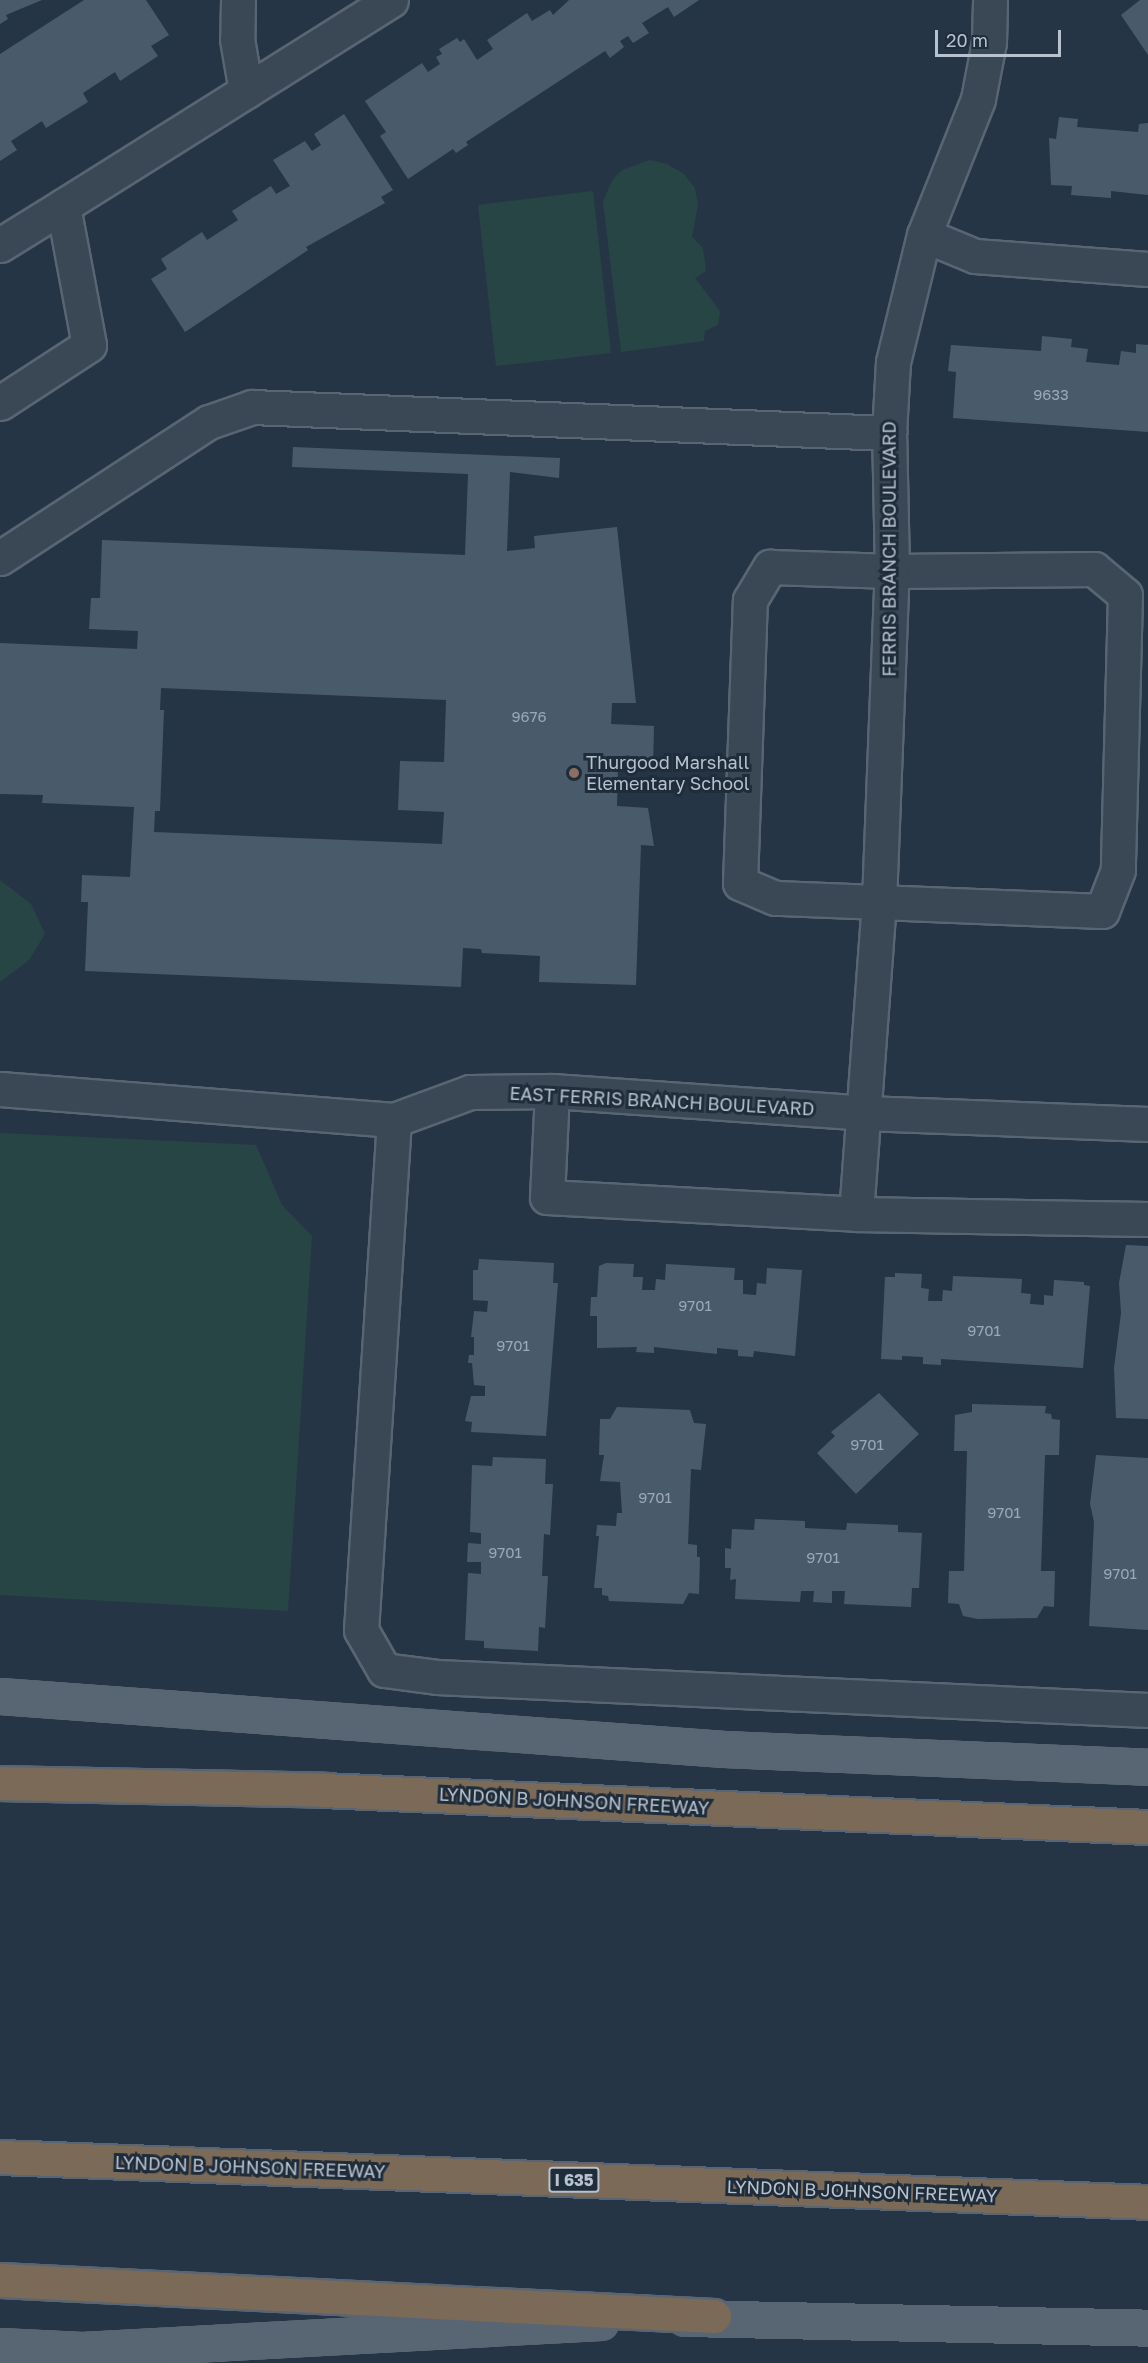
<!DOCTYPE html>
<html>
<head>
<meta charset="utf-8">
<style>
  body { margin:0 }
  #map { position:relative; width:1148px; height:2363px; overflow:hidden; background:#263545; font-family:"Golos Text",sans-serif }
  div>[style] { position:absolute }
  .green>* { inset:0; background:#284546 }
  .building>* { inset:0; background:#495b6b }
  .roads { filter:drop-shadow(2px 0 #596572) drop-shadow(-2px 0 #596572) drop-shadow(0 2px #596572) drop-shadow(0 -2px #596572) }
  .minor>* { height:33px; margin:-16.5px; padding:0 16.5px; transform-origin:16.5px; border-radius:16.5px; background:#3a4754 }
  .major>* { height:33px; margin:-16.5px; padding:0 16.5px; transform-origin:16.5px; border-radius:16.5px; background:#586674 }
  .highway>* { height:33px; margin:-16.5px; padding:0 16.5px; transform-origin:16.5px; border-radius:16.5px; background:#7b6a57 }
  .dots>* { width:16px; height:16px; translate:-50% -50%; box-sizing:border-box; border:3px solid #1f2c3a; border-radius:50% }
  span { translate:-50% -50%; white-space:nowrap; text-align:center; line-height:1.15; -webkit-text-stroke:6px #1f2c3a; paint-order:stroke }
  .number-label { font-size:15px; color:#9ca8b5 }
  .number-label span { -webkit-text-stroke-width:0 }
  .shield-label span { padding:2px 4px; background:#1f2c3a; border:2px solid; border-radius:4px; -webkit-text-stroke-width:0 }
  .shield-label { font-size:16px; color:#b8c2ce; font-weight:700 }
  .street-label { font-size:18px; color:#b8c2ce }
  .poi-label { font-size:18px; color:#b8c2ce }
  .left { translate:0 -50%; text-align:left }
  .scale { position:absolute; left:935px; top:30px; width:126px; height:27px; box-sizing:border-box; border:3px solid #b8c2ce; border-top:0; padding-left:8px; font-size:18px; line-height:21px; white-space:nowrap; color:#b8c2ce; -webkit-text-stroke:4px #1f2c3a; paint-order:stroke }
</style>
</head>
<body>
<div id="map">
  <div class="green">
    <div style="clip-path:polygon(650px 160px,667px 164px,684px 174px,695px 188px,698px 205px,692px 237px,703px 248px,706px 271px,695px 278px,720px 311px,719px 319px,718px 325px,705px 331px,704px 341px,621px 352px,603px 201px,613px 179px,622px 170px)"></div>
    <div style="clip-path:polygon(593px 191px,611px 353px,496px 366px,478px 205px)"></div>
    <div style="clip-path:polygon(0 880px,31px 904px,45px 934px,29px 960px,0 982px)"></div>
    <div style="clip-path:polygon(0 1133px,256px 1145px,282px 1205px,312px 1236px,288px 1611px,0 1595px)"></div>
  </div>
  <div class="building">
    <div style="clip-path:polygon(0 0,42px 0,6px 15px,8px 19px,0 24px)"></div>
    <div style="clip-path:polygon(84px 0,146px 0,169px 35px,151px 46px,158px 56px,120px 81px,115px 72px,83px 93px,88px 102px,46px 128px,42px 121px,11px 141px,17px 150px,0 161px,0 54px)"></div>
    <div style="clip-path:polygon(569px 0,699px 0,674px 17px,668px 7px,642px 23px,649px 33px,633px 43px,628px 36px,620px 41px,624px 47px,610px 58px,605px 51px,466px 142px,468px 145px,456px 153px,453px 149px,408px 179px,380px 136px,386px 132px,365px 101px,422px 63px,428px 72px,440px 64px,436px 57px,442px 54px,439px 49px,457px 38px,460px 42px,464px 39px,477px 60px,493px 49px,487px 40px,527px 13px,532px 21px,550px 10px,553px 15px)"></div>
    <div style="clip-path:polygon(1140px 0,1148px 0,1148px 55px,1121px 15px)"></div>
    <div style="clip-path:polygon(344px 114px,393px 190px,381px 197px,385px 203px,306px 247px,308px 250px,185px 332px,151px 279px,167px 269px,161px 259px,202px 232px,207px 240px,238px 220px,232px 211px,271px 186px,276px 194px,290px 186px,273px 160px,305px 141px,312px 151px,321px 145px,314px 134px)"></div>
    <div style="clip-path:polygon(1059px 117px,1078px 119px,1077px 127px,1138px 132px,1139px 124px,1148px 123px,1148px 195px,1111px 191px,1111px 198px,1071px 195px,1072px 186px,1051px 185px,1049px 138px,1056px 139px)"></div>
    <div style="clip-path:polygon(1042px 336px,1072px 339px,1071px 347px,1088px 349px,1086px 362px,1119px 365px,1121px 351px,1136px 353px,1136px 344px,1148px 345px,1148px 432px,953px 418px,956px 372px,948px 371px,951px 345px,1041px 351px)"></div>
    <div style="clip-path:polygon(evenodd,293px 447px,560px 458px,559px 478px,510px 472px,507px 551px,535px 548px,534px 536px,617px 527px,636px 703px,612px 703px,611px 724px,654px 726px,653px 768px,618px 767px,617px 806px,648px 808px,654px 846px,641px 845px,636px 985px,539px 982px,540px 956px,482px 953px,481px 949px,463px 948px,461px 987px,85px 971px,88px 902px,81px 902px,82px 875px,130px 877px,134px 807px,42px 803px,43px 795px,0 794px,0 643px,137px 649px,138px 631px,89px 629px,91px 598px,100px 598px,102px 540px,465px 555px,468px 474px,292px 467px,293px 447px,161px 688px,446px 700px,444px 762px,400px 761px,398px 810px,444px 812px,442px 844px,154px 832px,155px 811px,160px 811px,164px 710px,160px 710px,161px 688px)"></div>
    <div style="clip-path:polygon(1126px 1245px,1148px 1246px,1148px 1419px,1116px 1418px,1114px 1368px,1121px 1313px,1119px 1283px)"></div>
    <div style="clip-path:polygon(479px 1259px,554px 1263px,553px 1283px,558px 1283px,546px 1436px,471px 1432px,472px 1422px,465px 1421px,471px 1396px,485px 1396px,485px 1386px,474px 1385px,472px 1363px,468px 1363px,469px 1355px,474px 1355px,474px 1337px,471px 1337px,474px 1311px,487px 1312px,488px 1301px,473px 1300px,473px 1270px,478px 1270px)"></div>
    <div style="clip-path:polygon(606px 1263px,634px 1264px,633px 1277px,643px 1277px,642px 1290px,655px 1290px,656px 1279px,665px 1280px,666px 1264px,735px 1268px,734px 1280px,743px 1280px,743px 1294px,756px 1295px,757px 1283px,766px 1284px,767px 1268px,802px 1270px,795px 1356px,754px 1351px,753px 1357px,738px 1356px,738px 1350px,717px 1348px,717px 1354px,654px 1347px,654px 1353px,636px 1352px,637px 1347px,597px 1348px,597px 1316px,590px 1316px,591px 1297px,597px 1297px,599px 1266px)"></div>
    <div style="clip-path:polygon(895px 1273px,922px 1274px,921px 1288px,929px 1289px,928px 1301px,942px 1301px,943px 1290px,952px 1291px,953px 1276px,1022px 1279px,1021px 1293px,1031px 1294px,1030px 1304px,1044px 1305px,1044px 1295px,1053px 1296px,1054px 1280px,1084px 1282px,1084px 1285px,1090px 1286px,1083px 1368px,941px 1359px,941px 1365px,923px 1364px,923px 1357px,902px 1356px,902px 1360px,881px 1359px,885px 1277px,895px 1277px)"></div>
    <div style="clip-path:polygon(879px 1393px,919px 1434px,856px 1494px,817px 1453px,835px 1436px,831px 1432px)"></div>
    <div style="clip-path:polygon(972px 1404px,1046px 1406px,1045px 1413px,1051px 1414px,1052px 1419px,1060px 1420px,1059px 1455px,1045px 1455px,1041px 1571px,1055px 1571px,1054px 1607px,1044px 1606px,1037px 1618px,978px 1619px,963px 1616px,959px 1604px,948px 1603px,949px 1571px,964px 1571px,967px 1451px,954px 1451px,955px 1415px,972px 1412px)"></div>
    <div style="clip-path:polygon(617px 1407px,690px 1410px,694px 1423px,706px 1424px,701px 1470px,691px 1469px,688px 1544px,697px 1545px,697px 1557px,700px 1557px,699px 1594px,689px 1593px,683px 1604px,609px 1601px,608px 1596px,602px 1595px,602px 1588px,594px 1588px,599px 1536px,596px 1536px,597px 1525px,616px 1526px,617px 1513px,622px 1513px,620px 1482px,600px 1481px,604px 1455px,599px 1455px,600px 1419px,610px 1419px)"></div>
    <div style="clip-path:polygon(1096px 1455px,1148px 1458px,1148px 1630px,1089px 1626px,1094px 1522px,1090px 1504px)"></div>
    <div style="clip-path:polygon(493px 1457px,546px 1459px,545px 1484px,553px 1484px,550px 1535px,544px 1534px,542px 1576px,548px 1576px,545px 1628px,539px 1627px,538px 1651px,484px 1648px,484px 1641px,465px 1640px,468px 1573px,481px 1574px,481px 1562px,467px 1562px,468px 1543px,481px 1544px,481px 1533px,470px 1532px,472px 1465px,492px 1466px)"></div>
    <div style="clip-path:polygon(755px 1519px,805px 1521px,805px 1528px,846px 1530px,847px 1523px,898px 1525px,898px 1532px,922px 1533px,919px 1588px,912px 1588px,911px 1607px,844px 1604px,845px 1591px,832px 1591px,832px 1603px,813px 1602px,814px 1591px,801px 1591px,800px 1602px,735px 1599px,736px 1579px,730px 1580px,731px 1568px,725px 1568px,725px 1548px,731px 1549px,732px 1529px,754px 1530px)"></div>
  </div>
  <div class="roads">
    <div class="minor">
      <div style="left:238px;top:0;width:39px;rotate:91deg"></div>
      <div style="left:237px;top:39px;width:53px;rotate:80.2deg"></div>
      <div style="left:63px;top:206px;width:387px;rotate:-32.1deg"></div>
      <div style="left:924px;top:235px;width:55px;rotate:22.4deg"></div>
      <div style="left:975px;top:256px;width:173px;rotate:4.3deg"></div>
      <div style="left:0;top:245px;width:74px;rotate:-31.8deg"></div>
      <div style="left:63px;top:206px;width:141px;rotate:79.4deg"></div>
      <div style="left:89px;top:345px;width:106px;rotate:146.9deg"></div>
      <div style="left:0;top:558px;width:249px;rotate:-33.1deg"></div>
      <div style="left:209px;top:422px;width:46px;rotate:-19.2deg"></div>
      <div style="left:252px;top:407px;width:638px;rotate:2.34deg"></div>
      <div style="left:770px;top:567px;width:122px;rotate:1.9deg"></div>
      <div style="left:892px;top:571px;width:202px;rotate:-0.6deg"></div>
      <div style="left:1094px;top:569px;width:40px;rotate:40deg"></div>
      <div style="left:1125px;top:595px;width:275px;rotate:91.5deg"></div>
      <div style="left:1118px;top:870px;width:44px;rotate:111.3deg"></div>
      <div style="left:1102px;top:911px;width:327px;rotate:-177.7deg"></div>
      <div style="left:775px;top:898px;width:38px;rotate:-157deg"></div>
      <div style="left:740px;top:883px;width:283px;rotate:-88deg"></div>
      <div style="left:750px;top:600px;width:39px;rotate:-59deg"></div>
      <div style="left:0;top:1089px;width:395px;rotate:4.5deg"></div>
      <div style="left:394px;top:1120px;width:81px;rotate:-20.2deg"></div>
      <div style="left:470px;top:1092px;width:82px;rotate:-0.7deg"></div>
      <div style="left:552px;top:1091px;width:313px;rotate:4deg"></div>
      <div style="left:864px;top:1113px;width:284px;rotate:2.2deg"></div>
      <div style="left:552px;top:1091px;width:106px;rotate:92.7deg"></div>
      <div style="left:547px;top:1197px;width:309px;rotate:3.1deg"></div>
      <div style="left:856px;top:1214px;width:292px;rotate:1deg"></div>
      <div style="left:394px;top:1120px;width:511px;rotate:93.7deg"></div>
      <div style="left:361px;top:1630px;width:46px;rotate:60.1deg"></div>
      <div style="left:384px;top:1670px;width:53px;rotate:7.5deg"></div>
      <div style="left:437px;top:1677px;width:712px;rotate:2.66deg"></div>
      <div style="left:856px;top:1214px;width:313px;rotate:-85.8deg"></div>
      <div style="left:879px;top:902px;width:331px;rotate:-87.8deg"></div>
      <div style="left:892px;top:571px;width:138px;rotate:-91.2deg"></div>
      <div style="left:889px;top:433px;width:71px;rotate:-86.8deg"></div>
      <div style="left:893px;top:362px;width:131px;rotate:-76.3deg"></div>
      <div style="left:924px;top:235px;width:146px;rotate:-68.3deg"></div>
      <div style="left:978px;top:99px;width:58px;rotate:-79.1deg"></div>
      <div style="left:989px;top:42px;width:42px;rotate:-88.6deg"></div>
    </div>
    <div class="major">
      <div style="left:0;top:1696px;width:726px;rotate:4.19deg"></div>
      <div style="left:724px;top:1749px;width:424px;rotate:2.4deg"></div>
      <div style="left:685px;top:2318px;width:463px;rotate:1.2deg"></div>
      <div style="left:0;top:2346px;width:82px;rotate:2.8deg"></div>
      <div style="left:82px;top:2350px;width:519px;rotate:-3.09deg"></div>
    </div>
    <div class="highway">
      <div style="left:0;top:1783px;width:323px;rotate:1.2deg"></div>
      <div style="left:323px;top:1790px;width:826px;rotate:2.57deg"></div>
      <div style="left:0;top:2157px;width:1149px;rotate:2.24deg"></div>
      <div style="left:0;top:2280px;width:715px;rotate:2.89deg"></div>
    </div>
  </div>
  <div class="dots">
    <div style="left:574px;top:773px;background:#8d6e63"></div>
  </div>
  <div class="number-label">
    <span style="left:1051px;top:395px">9633</span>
    <span style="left:529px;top:717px">9676</span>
    <span style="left:695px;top:1306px">9701</span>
    <span style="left:984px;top:1331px">9701</span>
    <span style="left:513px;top:1346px">9701</span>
    <span style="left:867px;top:1445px">9701</span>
    <span style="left:655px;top:1498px">9701</span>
    <span style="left:1004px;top:1513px">9701</span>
    <span style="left:505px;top:1553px">9701</span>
    <span style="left:823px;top:1558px">9701</span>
    <span style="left:1120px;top:1574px">9701</span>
  </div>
  <div class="shield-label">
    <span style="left:574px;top:2180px">I 635</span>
  </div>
  <div class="street-label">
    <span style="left:889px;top:549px;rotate:-90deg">FERRIS BRANCH BOULEVARD</span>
    <span style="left:662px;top:1101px;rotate:3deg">EAST FERRIS BRANCH BOULEVARD</span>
    <span style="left:574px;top:1801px;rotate:3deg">LYNDON B JOHNSON FREEWAY</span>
    <span style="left:250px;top:2167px;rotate:2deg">LYNDON B JOHNSON FREEWAY</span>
    <span style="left:862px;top:2191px;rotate:2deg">LYNDON B JOHNSON FREEWAY</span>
  </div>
  <div class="poi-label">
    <span class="left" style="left:586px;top:773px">Thurgood Marshall<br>Elementary School</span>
  </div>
  <div class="scale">20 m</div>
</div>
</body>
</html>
